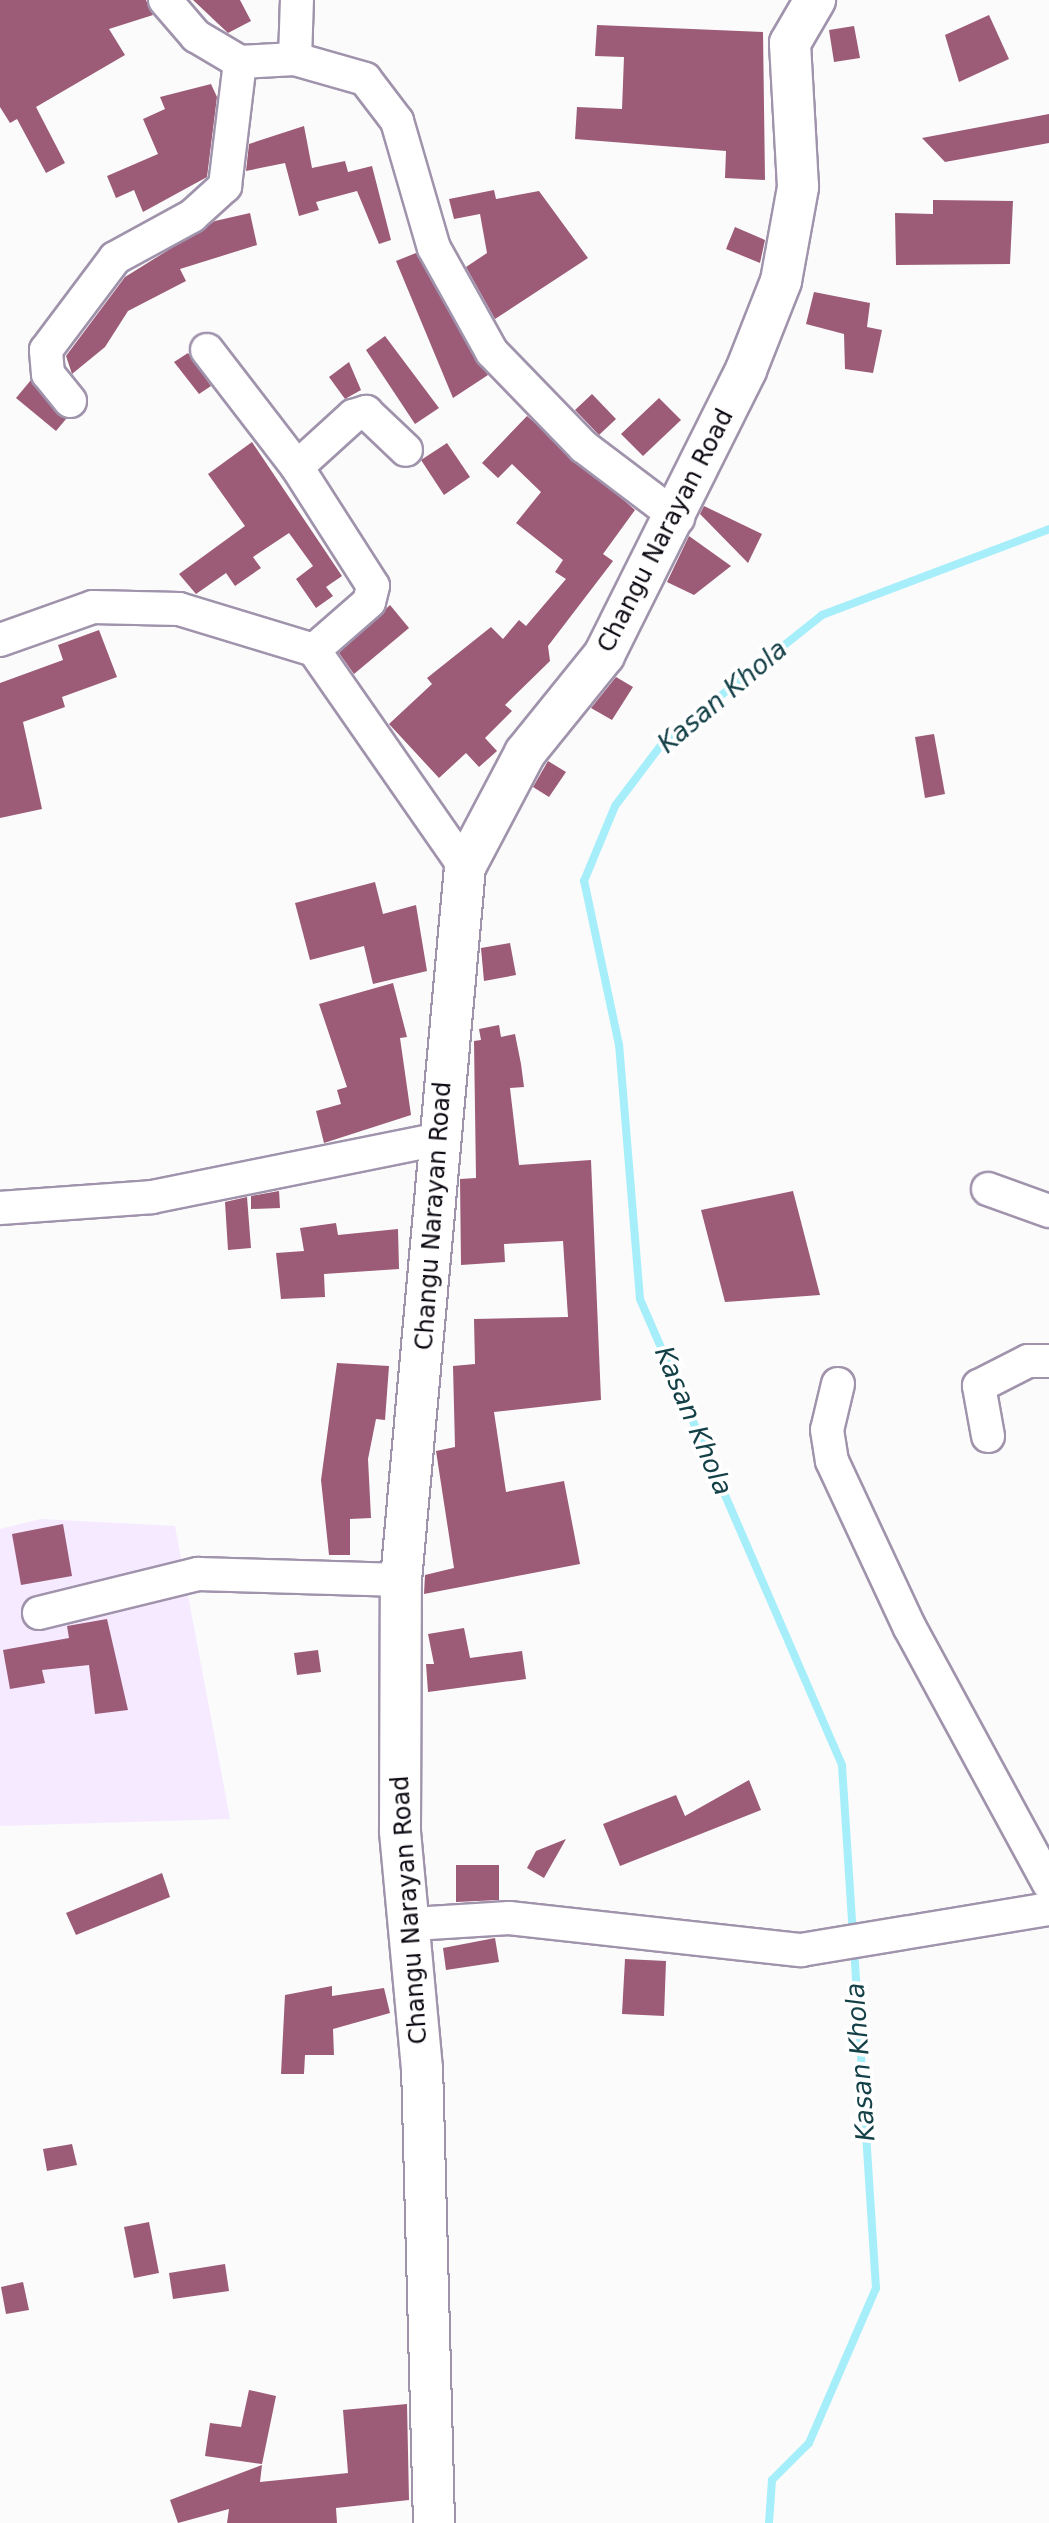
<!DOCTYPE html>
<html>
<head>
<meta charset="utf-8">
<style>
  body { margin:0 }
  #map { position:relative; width:1049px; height:2523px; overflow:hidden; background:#fbfbfb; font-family:"DejaVu Sans",sans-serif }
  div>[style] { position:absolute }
  .built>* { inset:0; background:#f5eaff }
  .stream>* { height:8px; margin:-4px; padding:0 4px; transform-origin:4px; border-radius:4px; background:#a6eefa }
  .building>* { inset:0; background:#9c5b76 }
  .roads { filter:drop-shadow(2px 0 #a093ac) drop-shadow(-2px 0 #a093ac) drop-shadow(0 2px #a093ac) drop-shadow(0 -2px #a093ac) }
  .minor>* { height:32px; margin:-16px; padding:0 16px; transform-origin:16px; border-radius:16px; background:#fff }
  .major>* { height:40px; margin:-20px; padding:0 20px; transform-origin:20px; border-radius:20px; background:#fff }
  span { translate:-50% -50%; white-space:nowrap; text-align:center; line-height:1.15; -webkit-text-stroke:7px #fff; paint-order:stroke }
  .street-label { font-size:24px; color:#0e0912 }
  .water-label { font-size:26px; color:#144047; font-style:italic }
</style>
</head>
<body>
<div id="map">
  <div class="built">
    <div style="clip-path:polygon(41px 1519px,175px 1526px,230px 1819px,0 1826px,0 1529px)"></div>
  </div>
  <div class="stream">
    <div style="left:853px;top:1936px;width:171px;rotate:-93.7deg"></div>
    <div style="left:842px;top:1765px;width:508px;rotate:-113.44deg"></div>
    <div style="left:640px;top:1299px;width:255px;rotate:-94.7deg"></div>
    <div style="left:619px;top:1045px;width:168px;rotate:-102deg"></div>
    <div style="left:584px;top:881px;width:81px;rotate:-67.5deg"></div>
    <div style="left:615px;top:806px;width:83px;rotate:-52.9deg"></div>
    <div style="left:665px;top:740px;width:201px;rotate:-38.5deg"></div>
    <div style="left:822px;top:615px;width:243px;rotate:-20.7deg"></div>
    <div style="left:769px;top:2523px;width:43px;rotate:-86deg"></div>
    <div style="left:772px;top:2480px;width:52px;rotate:-45deg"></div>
    <div style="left:809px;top:2443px;width:169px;rotate:-66.6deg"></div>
    <div style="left:876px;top:2288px;width:339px;rotate:-93.7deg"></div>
  </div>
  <div class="building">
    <div style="clip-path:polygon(0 0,146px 0,153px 15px,109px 29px,125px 55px,36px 107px,65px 163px,46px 173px,17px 119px,10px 123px,0 107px)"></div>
    <div style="clip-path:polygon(193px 0,240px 0,251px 21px,228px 33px)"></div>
    <div style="clip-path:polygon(989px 15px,1009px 59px,959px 82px,945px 35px)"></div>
    <div style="clip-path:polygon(597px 25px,763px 32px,765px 180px,725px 178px,726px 151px,575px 139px,577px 107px,622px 109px,624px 57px,595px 56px)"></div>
    <div style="clip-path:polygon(854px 26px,860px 58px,834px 62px,829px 30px)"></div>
    <div style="clip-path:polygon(211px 84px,217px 97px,207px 177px,143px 212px,134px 190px,116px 198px,107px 176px,158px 154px,143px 119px,165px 109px,160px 97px)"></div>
    <div style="clip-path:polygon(1049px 114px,1049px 143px,945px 162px,922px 138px)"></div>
    <div style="clip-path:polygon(304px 126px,312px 168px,345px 161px,348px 172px,372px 166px,391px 240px,379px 244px,357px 191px,316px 202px,319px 210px,299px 216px,285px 163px,246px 171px,249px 144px)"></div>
    <div style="clip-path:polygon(494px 190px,496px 199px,539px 191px,588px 258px,495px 319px,466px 267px,487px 253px,480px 214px,454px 219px,449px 199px)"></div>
    <div style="clip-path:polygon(933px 200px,1013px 201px,1010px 264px,896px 265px,895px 213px,933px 214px)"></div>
    <div style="clip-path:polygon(250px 213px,257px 245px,180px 269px,186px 281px,128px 311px,105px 347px,72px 374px,66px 356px,125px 277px,215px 221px)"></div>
    <div style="clip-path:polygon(735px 227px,765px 240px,760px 263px,726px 249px)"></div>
    <div style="clip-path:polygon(416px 253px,488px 375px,453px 398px,396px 261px)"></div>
    <div style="clip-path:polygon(814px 292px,870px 303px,867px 327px,882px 330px,873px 373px,845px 369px,844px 334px,806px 324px)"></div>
    <div style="clip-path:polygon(385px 336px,439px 408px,415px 424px,366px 350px)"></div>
    <div style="clip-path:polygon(188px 353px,211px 386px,199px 394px,174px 362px)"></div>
    <div style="clip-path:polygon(349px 362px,361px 390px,345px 399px,329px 377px)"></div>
    <div style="clip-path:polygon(31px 380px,66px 419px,56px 431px,16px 398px)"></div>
    <div style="clip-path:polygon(592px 394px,616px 419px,599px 435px,575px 410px)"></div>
    <div style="clip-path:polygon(659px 398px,681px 420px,643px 456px,621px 434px)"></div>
    <div style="clip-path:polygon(527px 416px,635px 510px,603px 554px,613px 561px,548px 646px,550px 661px,505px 705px,512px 711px,485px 738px,497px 751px,479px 767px,466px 753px,439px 778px,389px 724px,432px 684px,427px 678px,491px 627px,503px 639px,519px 620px,526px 626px,566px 579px,555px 572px,563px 560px,516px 523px,541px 492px,512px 464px,498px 478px,482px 463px)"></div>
    <div style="clip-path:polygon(252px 442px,342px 576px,326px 587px,333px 596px,316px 608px,296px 579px,313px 566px,289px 533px,253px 557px,261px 568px,235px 586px,226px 573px,196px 594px,179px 574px,245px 526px,208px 474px)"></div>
    <div style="clip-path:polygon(447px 443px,470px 477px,444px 495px,421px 460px)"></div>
    <div style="clip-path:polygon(704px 506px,762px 534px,748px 563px,700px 514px)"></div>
    <div style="clip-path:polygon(689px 536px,731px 566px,694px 595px,667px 582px)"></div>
    <div style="clip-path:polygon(390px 605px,409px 628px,354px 674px,339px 653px)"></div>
    <div style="clip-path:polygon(99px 630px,117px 677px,62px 697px,65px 707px,23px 722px,42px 809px,0 818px,0 683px,63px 660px,58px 645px)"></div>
    <div style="clip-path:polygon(616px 677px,633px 687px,612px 720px,591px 708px)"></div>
    <div style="clip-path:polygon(934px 734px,945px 794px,925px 798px,915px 737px)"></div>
    <div style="clip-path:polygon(548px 761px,566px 772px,549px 797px,533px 787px)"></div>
    <div style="clip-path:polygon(375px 882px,383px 914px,416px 905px,427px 971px,373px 984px,364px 946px,310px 960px,295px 903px)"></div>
    <div style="clip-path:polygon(510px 943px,516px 975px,484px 981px,481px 948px)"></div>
    <div style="clip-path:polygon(393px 983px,407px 1037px,400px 1038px,411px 1115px,324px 1143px,316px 1111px,341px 1104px,337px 1090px,347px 1087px,319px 1004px)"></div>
    <div style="clip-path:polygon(499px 1025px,501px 1037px,515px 1034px,521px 1064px,524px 1087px,510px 1088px,519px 1165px,591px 1160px,601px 1400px,494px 1412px,506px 1492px,564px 1481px,580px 1564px,424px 1594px,425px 1575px,454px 1568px,436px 1451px,455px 1447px,453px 1366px,475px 1364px,474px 1319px,568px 1317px,563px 1241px,504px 1244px,505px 1262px,461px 1265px,460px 1179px,476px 1178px,474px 1041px,481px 1040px,479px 1029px)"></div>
    <div style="clip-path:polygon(279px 1191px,280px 1208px,251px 1209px,251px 1196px)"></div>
    <div style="clip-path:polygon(793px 1191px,820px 1295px,725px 1302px,701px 1210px)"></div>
    <div style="clip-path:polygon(247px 1197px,251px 1248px,228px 1250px,225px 1202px)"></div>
    <div style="clip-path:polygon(336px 1223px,338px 1235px,398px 1229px,399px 1269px,324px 1274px,325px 1297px,281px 1299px,276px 1253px,304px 1251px,300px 1228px)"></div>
    <div style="clip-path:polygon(337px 1363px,389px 1366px,385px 1420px,376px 1419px,368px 1459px,371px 1518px,350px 1519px,350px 1555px,329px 1555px,321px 1480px)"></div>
    <div style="clip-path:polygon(63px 1524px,72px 1576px,21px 1585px,12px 1534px)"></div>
    <div style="clip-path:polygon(107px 1619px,128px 1710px,95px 1714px,89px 1665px,42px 1670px,45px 1683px,10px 1689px,3px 1650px,69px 1638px,67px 1626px)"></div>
    <div style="clip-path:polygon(464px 1628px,470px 1658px,522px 1651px,526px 1679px,428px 1692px,426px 1664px,434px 1664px,428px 1634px)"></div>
    <div style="clip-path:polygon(318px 1650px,321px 1672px,297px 1675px,294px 1653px)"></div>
    <div style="clip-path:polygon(749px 1780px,761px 1810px,620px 1866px,603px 1824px,676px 1795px,685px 1816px)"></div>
    <div style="clip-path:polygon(566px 1839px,544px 1878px,527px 1868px,536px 1851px)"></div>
    <div style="clip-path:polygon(456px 1865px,499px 1865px,499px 1900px,456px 1902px)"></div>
    <div style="clip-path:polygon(162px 1873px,170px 1897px,76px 1935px,66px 1913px)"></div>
    <div style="clip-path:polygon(495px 1938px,499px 1962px,446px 1970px,443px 1948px)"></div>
    <div style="clip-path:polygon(625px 1959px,666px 1961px,664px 2016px,622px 2014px)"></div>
    <div style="clip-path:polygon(332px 1986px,332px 1996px,384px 1988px,390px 2013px,333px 2029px,334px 2055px,305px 2055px,304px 2074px,281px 2074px,285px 1995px)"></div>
    <div style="clip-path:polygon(72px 2144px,77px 2165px,47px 2171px,43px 2149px)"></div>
    <div style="clip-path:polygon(149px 2222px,159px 2273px,134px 2278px,124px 2227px)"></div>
    <div style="clip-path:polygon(225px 2264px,229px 2291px,173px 2299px,169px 2273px)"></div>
    <div style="clip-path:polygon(23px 2282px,29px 2310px,6px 2314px,1px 2287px)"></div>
    <div style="clip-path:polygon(249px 2390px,276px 2396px,262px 2464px,205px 2456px,210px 2423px,241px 2427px)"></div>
    <div style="clip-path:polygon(407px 2404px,409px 2500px,336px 2508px,337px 2523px,227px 2523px,229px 2509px,178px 2523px,170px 2500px,262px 2465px,260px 2482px,348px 2473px,343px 2410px)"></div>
  </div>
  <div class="roads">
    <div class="minor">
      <div style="left:165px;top:0;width:48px;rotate:49.3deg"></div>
      <div style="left:196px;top:36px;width:51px;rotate:30.6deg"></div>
      <div style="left:240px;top:62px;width:55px;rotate:-3.1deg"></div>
      <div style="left:295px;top:59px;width:73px;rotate:15.9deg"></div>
      <div style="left:365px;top:79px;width:53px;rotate:52.7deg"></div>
      <div style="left:397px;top:121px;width:132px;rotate:73.8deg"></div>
      <div style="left:434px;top:248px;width:119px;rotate:60.9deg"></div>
      <div style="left:492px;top:352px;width:132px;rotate:45.9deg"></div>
      <div style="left:584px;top:447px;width:118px;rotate:37.1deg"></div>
      <div style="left:295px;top:59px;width:59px;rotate:-88.1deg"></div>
      <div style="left:207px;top:350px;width:148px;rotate:52.4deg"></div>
      <div style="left:297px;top:467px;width:141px;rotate:57.4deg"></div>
      <div style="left:373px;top:586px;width:16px;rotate:104deg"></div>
      <div style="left:369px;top:602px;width:73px;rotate:138.9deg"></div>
      <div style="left:70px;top:401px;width:35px;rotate:-129deg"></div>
      <div style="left:48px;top:374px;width:24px;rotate:-95deg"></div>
      <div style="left:46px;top:350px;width:115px;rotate:-53.1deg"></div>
      <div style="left:115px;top:258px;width:88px;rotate:-28.6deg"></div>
      <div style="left:192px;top:216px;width:45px;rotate:-42.3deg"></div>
      <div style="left:225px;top:186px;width:125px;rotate:-83.1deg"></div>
      <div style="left:297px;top:467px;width:76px;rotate:-42.3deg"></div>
      <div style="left:353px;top:416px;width:14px;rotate:-17deg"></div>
      <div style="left:366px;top:412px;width:55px;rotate:43.5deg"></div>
      <div style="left:0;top:640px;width:99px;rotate:-19.5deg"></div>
      <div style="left:93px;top:607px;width:86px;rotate:1.3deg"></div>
      <div style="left:179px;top:609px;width:141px;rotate:16.9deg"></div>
      <div style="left:314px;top:650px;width:264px;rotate:55.2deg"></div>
      <div style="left:988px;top:1189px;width:65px;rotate:19.8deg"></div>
      <div style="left:0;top:1208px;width:152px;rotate:-4.1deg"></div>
      <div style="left:152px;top:1197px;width:293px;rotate:-11.4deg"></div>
      <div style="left:838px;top:1384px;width:47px;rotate:103.4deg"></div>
      <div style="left:827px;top:1430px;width:31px;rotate:81deg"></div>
      <div style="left:832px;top:1461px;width:184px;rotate:65deg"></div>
      <div style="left:910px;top:1628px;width:291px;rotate:61.5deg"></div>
      <div style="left:988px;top:1436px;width:51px;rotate:-100.2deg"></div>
      <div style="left:979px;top:1386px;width:55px;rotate:-27deg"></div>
      <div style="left:1028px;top:1361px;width:21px"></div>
      <div style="left:39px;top:1613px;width:164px;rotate:-13.8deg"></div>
      <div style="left:198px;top:1574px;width:203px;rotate:1.7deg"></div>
      <div style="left:413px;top:1924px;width:96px;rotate:-3.6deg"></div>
      <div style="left:509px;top:1918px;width:294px;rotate:6.3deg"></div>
      <div style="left:801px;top:1950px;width:251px;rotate:-9.4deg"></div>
    </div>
    <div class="major">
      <div style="left:434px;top:2523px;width:454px;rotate:-91.5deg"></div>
      <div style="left:422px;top:2069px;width:239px;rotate:-95.3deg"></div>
      <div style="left:400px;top:1831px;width:251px;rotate:-89.8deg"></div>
      <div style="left:401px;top:1580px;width:716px;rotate:-84.87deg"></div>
      <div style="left:465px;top:867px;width:129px;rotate:-62.2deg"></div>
      <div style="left:525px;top:753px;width:126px;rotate:-51.1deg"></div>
      <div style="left:604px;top:655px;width:318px;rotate:-63.5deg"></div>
      <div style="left:746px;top:370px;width:96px;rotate:-68.5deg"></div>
      <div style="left:781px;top:281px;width:96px;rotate:-79.7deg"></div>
      <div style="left:798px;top:187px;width:144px;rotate:-93.2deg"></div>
      <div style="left:790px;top:43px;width:50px;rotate:-59.8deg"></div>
    </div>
  </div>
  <div class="street-label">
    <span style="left:666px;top:531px;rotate:-63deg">Changu Narayan Road</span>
    <span style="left:434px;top:1216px;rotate:-86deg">Changu Narayan Road</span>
    <span style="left:410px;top:1910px;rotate:-94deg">Changu Narayan Road</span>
  </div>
  <div class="water-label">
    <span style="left:723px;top:697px;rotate:-40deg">Kasan Khola</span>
    <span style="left:693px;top:1421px;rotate:67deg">Kasan Khola</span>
    <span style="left:861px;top:2062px;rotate:-94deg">Kasan Khola</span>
  </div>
</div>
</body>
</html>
